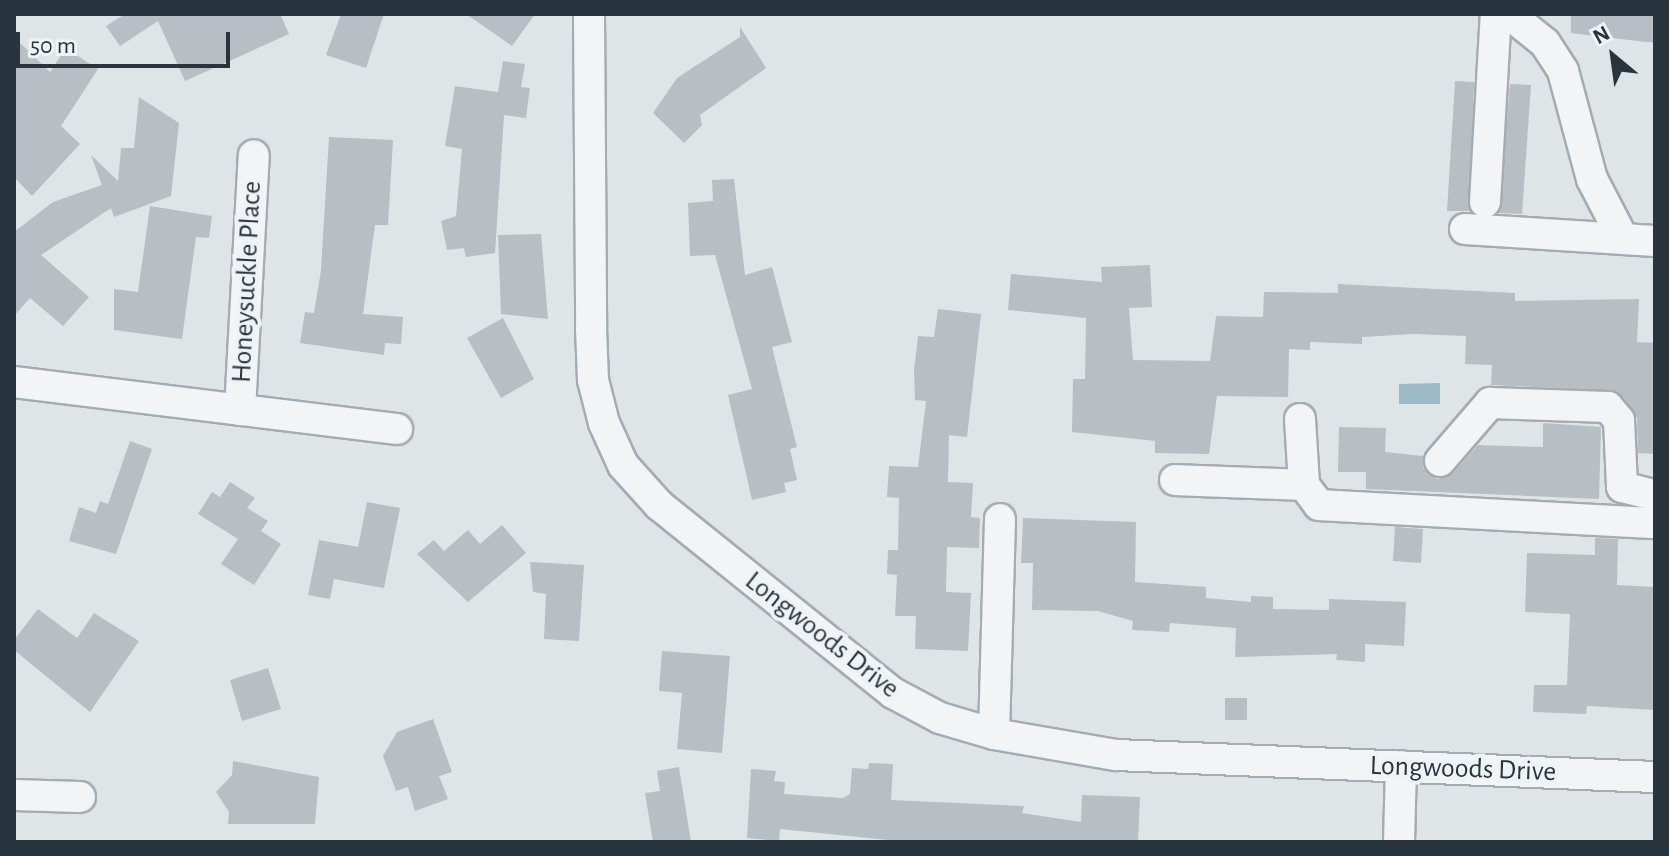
<!DOCTYPE html>
<html>
<head>
<meta charset="utf-8">
<style>
  body { margin:0 }
  #map { position:relative; width:1669px; height:856px; overflow:hidden; background:#dfe4e7; font-family:"Alegreya Sans",sans-serif }
  div>[style] { position:absolute }
  .water>* { inset:0; background:#9db9c5 }
  .building>* { inset:0; background:#b7bfc4 }
  .roads { filter:drop-shadow(2px 0 #a5acb1) drop-shadow(-2px 0 #a5acb1) drop-shadow(0 2px #a5acb1) drop-shadow(0 -2px #a5acb1) }
  .minor>* { height:30px; margin:-15px; padding:0 15px; transform-origin:15px; border-radius:15px; background:#f2f4f6 }
  span { translate:-50% -50%; white-space:nowrap; text-align:center; line-height:1.15; -webkit-text-stroke:8px #eff3f5; paint-order:stroke }
  .street-label { font-size:28px; color:#29353e }
  .frame { position:absolute; inset:0; border:16px solid #29353e; pointer-events:none }
  .north { position:absolute; left:1573px; top:16px; width:80px; height:80px; -webkit-text-stroke:6px #eff3f5; paint-order:stroke; rotate:331deg; font-size:22px; font-weight:700; line-height:32px; text-align:center; color:#29353e }
  .north::after { content:''; display:block; margin:auto; width:28px; height:36px; background:#29353e; clip-path:polygon(50% 0,100% 100%,50% 72%,0 100%) }
  .scale { position:absolute; left:16px; top:32px; width:214px; height:36px; box-sizing:border-box; border:4px solid #29353e; border-top:0; padding-left:10px; font-size:24px; line-height:28px; white-space:nowrap; color:#29353e; -webkit-text-stroke:6px #eff3f5; paint-order:stroke }
</style>
</head>
<body>
<div id="map">
  <div class="water">
    <div style="clip-path:polygon(1440px 383px,1440px 404px,1399px 404px,1399px 384px)"></div>
  </div>
  <div class="building">
    <div style="clip-path:polygon(125px 14px,280px 14px,289px 34px,185px 81px,158px 21px,120px 46px,106px 26px)"></div>
    <div style="clip-path:polygon(341px 14px,384px 14px,366px 68px,326px 55px)"></div>
    <div style="clip-path:polygon(466px 14px,535px 14px,512px 46px)"></div>
    <div style="clip-path:polygon(1571px 14px,1655px 14px,1655px 43px,1571px 33px)"></div>
    <div style="clip-path:polygon(740px 27px,766px 68px,700px 115px,702px 125px,684px 143px,653px 113px,677px 78px,740px 37px)"></div>
    <div style="clip-path:polygon(14px 37px,50px 72px,66px 48px,98px 69px,61px 126px,80px 144px,32px 196px,14px 177px)"></div>
    <div style="clip-path:polygon(503px 61px,525px 64px,521px 87px,530px 88px,526px 118px,504px 115px,495px 253px,466px 257px,464px 248px,447px 250px,441px 221px,456px 216px,462px 149px,445px 146px,455px 86px,498px 92px)"></div>
    <div style="clip-path:polygon(1455px 81px,1474px 82px,1470px 211px,1447px 211px)"></div>
    <div style="clip-path:polygon(1510px 84px,1531px 85px,1522px 214px,1499px 213px)"></div>
    <div style="clip-path:polygon(139px 97px,179px 123px,171px 196px,114px 217px,111px 208px,41px 255px,89px 297px,63px 326px,30px 298px,14px 316px,14px 232px,53px 202px,102px 185px,91px 155px,118px 181px,121px 148px,134px 148px)"></div>
    <div style="clip-path:polygon(329px 137px,393px 140px,388px 225px,375px 225px,363px 314px,403px 317px,401px 344px,385px 343px,384px 355px,300px 343px,305px 312px,314px 313px,321px 270px)"></div>
    <div style="clip-path:polygon(734px 179px,745px 275px,772px 267px,792px 342px,772px 347px,797px 447px,790px 449px,797px 480px,784px 483px,786px 492px,752px 500px,728px 395px,752px 389px,715px 255px,690px 256px,688px 203px,713px 201px,712px 180px)"></div>
    <div style="clip-path:polygon(150px 206px,212px 216px,209px 238px,196px 237px,182px 339px,114px 330px,114px 289px,138px 292px)"></div>
    <div style="clip-path:polygon(541px 234px,548px 319px,501px 314px,498px 235px)"></div>
    <div style="clip-path:polygon(1150px 265px,1152px 307px,1129px 308px,1133px 360px,1210px 361px,1216px 316px,1263px 317px,1264px 292px,1338px 293px,1338px 284px,1515px 293px,1515px 301px,1639px 299px,1637px 342px,1655px 343px,1655px 454px,1638px 453px,1637px 418px,1615px 391px,1491px 385px,1492px 365px,1465px 364px,1466px 336px,1414px 334px,1362px 337px,1362px 344px,1310px 342px,1310px 350px,1289px 349px,1288px 397px,1217px 396px,1209px 454px,1155px 453px,1155px 441px,1072px 432px,1073px 379px,1085px 379px,1086px 318px,1008px 310px,1011px 274px,1102px 282px,1101px 267px)"></div>
    <div style="clip-path:polygon(938px 309px,981px 314px,967px 437px,949px 435px,948px 482px,973px 483px,971px 517px,980px 518px,979px 548px,947px 547px,946px 592px,971px 593px,968px 651px,915px 649px,916px 616px,895px 616px,897px 575px,887px 574px,888px 550px,898px 550px,899px 498px,887px 497px,889px 466px,918px 467px,926px 401px,915px 400px,914px 371px,918px 336px,934px 337px)"></div>
    <div style="clip-path:polygon(503px 318px,534px 379px,501px 398px,467px 338px)"></div>
    <div style="clip-path:polygon(1543px 423px,1601px 427px,1599px 499px,1366px 489px,1366px 472px,1338px 472px,1339px 427px,1386px 428px,1385px 452px,1423px 456px,1423px 468px,1437px 479px,1453px 473px,1478px 445px,1543px 447px)"></div>
    <div style="clip-path:polygon(130px 441px,152px 449px,116px 554px,69px 541px,79px 507px,96px 513px,100px 501px,108px 504px)"></div>
    <div style="clip-path:polygon(230px 482px,255px 498px,247px 508px,268px 521px,261px 531px,281px 544px,254px 585px,221px 564px,238px 539px,198px 514px,212px 492px,220px 497px)"></div>
    <div style="clip-path:polygon(367px 502px,400px 508px,384px 588px,334px 579px,330px 599px,308px 595px,319px 540px,358px 547px)"></div>
    <div style="clip-path:polygon(1023px 518px,1136px 522px,1135px 582px,1206px 587px,1206px 598px,1251px 602px,1251px 596px,1273px 597px,1273px 609px,1329px 610px,1329px 599px,1406px 602px,1404px 646px,1365px 644px,1365px 662px,1336px 660px,1337px 654px,1235px 657px,1236px 628px,1170px 623px,1169px 632px,1132px 630px,1133px 621px,1098px 611px,1032px 610px,1033px 563px,1021px 563px)"></div>
    <div style="clip-path:polygon(502px 525px,526px 553px,468px 602px,417px 554px,434px 540px,444px 551px,468px 530px,480px 544px)"></div>
    <div style="clip-path:polygon(1395px 527px,1423px 529px,1421px 563px,1393px 561px)"></div>
    <div style="clip-path:polygon(1595px 538px,1618px 539px,1617px 585px,1655px 587px,1655px 710px,1587px 706px,1586px 714px,1533px 712px,1534px 685px,1567px 685px,1570px 614px,1525px 612px,1527px 553px,1595px 555px)"></div>
    <div style="clip-path:polygon(530px 562px,584px 565px,579px 641px,544px 639px,546px 594px,533px 592px)"></div>
    <div style="clip-path:polygon(38px 609px,77px 638px,94px 613px,139px 641px,90px 712px,14px 650px,14px 640px)"></div>
    <div style="clip-path:polygon(662px 651px,730px 656px,722px 753px,677px 749px,682px 693px,659px 691px)"></div>
    <div style="clip-path:polygon(268px 668px,281px 709px,242px 721px,230px 680px)"></div>
    <div style="clip-path:polygon(1225px 698px,1247px 698px,1247px 720px,1225px 720px)"></div>
    <div style="clip-path:polygon(433px 719px,452px 772px,439px 776px,448px 799px,415px 811px,408px 787px,396px 791px,383px 756px,397px 732px)"></div>
    <div style="clip-path:polygon(233px 761px,319px 777px,315px 824px,228px 824px,229px 812px,216px 792px,232px 775px)"></div>
    <div style="clip-path:polygon(869px 763px,893px 764px,891px 800px,1024px 806px,1022px 813px,1081px 822px,1082px 795px,1140px 797px,1138px 842px,888px 840px,780px 829px,779px 841px,747px 838px,751px 769px,776px 771px,774px 781px,785px 782px,784px 794px,843px 798px,850px 794px,852px 768px,868px 769px)"></div>
    <div style="clip-path:polygon(679px 767px,691px 842px,653px 842px,645px 793px,660px 791px,657px 771px)"></div>
  </div>
  <div class="roads">
    <div class="minor">
      <div style="left:589px;top:14px;width:314px;rotate:89.6deg"></div>
      <div style="left:591px;top:328px;width:52px;rotate:87.8deg"></div>
      <div style="left:593px;top:380px;width:44px;rotate:75.7deg"></div>
      <div style="left:604px;top:423px;width:46px;rotate:65.7deg"></div>
      <div style="left:623px;top:465px;width:54px;rotate:48deg"></div>
      <div style="left:659px;top:505px;width:300px;rotate:38.8deg"></div>
      <div style="left:893px;top:693px;width:53px;rotate:28deg"></div>
      <div style="left:940px;top:718px;width:56px;rotate:16.5deg"></div>
      <div style="left:994px;top:734px;width:124px;rotate:9.8deg"></div>
      <div style="left:1116px;top:755px;width:539px;rotate:2.34deg"></div>
      <div style="left:1509px;top:14px;width:46px;rotate:38.9deg"></div>
      <div style="left:1545px;top:43px;width:33px;rotate:57deg"></div>
      <div style="left:1563px;top:71px;width:112px;rotate:75deg"></div>
      <div style="left:1592px;top:179px;width:63px;rotate:62.6deg"></div>
      <div style="left:1485px;top:202px;width:188px;rotate:-86.7deg"></div>
      <div style="left:1465px;top:229px;width:190px;rotate:3.6deg"></div>
      <div style="left:14px;top:382px;width:386px;rotate:7deg"></div>
      <div style="left:240px;top:410px;width:255px;rotate:-86.9deg"></div>
      <div style="left:1300px;top:419px;width:66px;rotate:86.5deg"></div>
      <div style="left:1304px;top:485px;width:25px;rotate:53deg"></div>
      <div style="left:1319px;top:505px;width:336px;rotate:3.1deg"></div>
      <div style="left:1440px;top:461px;width:77px;rotate:-49.2deg"></div>
      <div style="left:1490px;top:403px;width:118px;rotate:1.9deg"></div>
      <div style="left:1608px;top:407px;width:17px;rotate:50deg"></div>
      <div style="left:1619px;top:420px;width:67px;rotate:87.4deg"></div>
      <div style="left:1622px;top:487px;width:34px;rotate:14deg"></div>
      <div style="left:1175px;top:480px;width:129px;rotate:2.2deg"></div>
      <div style="left:994px;top:734px;width:215px;rotate:-88.4deg"></div>
      <div style="left:14px;top:795px;width:66px;rotate:1.7deg"></div>
      <div style="left:1399px;top:842px;width:76px;rotate:-88.5deg"></div>
    </div>
  </div>
  <div class="street-label">
    <span style="left:247px;top:282px;rotate:-87deg">Honeysuckle Place</span>
    <span style="left:822px;top:635px;rotate:38deg">Longwoods Drive</span>
    <span style="left:1463px;top:769px;rotate:2deg">Longwoods Drive</span>
  </div>
  <div class="frame"></div>
  <div class="north">N</div>
  <div class="scale">50 m</div>
</div>
</body>
</html>
